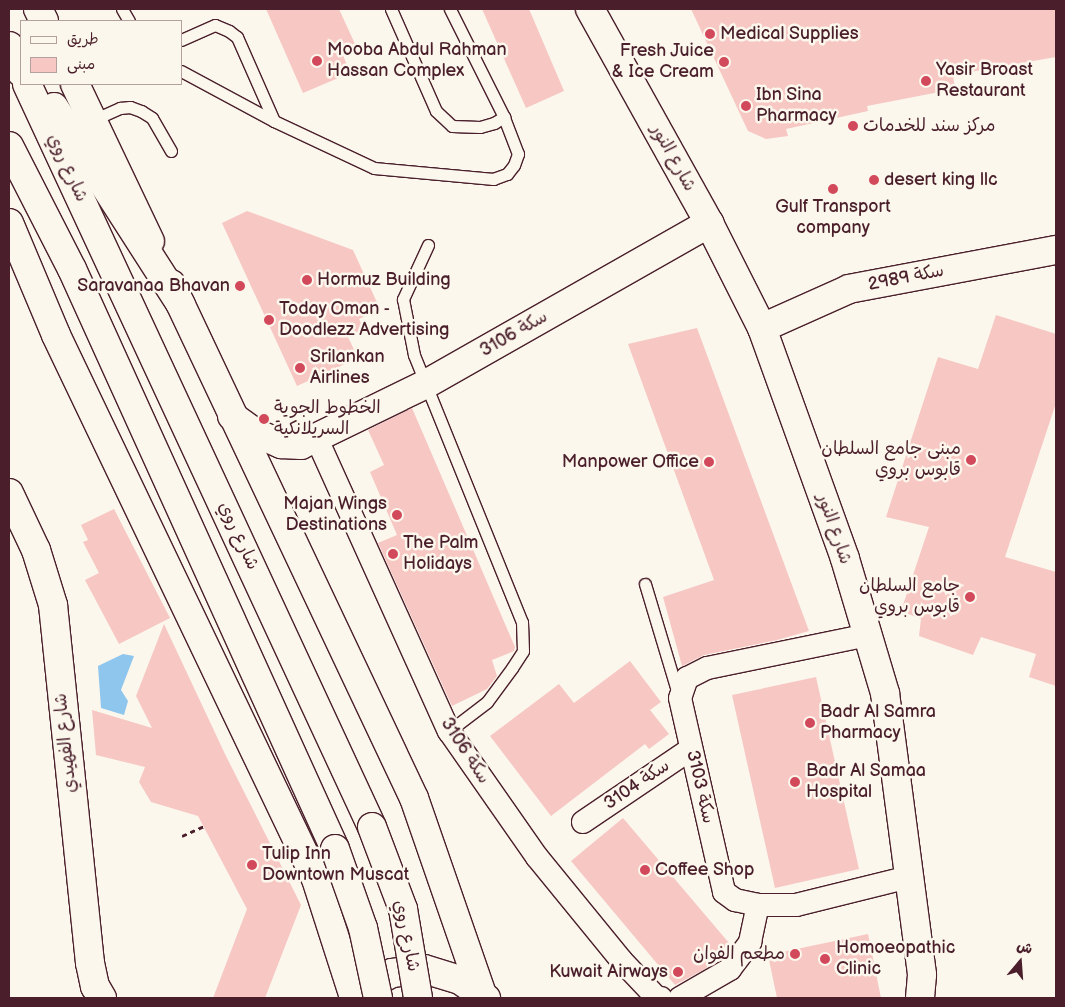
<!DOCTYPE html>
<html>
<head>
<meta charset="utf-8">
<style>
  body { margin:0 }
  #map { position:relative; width:1065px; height:1007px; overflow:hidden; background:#fbf7ec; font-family:"Balsamiq Sans","Playpen Sans Arabic",sans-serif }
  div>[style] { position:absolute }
  .water>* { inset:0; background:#8fc6ed }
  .building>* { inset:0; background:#f7c7c4 }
  .path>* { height:3px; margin-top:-1.5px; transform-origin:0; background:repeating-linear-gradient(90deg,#4a1f2b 0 5px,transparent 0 9px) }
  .roads { filter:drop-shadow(1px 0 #4a1f2b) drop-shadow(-1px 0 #4a1f2b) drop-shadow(0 1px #4a1f2b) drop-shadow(0 -1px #4a1f2b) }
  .lane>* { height:11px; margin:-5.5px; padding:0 5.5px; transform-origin:5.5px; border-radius:5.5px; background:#fbf7ec }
  .street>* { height:22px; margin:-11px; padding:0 11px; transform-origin:11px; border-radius:11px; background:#fbf7ec }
  .secondary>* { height:28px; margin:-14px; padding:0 14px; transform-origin:14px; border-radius:14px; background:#fbf7ec }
  .primary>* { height:28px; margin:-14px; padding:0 14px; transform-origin:14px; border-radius:14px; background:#fbf7ec }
  .bridges { filter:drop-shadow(1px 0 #4a1f2b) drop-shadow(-1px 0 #4a1f2b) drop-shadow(0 1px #4a1f2b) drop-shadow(0 -1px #4a1f2b) }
  .primary-bridge>* { height:28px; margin:-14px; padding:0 14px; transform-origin:14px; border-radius:14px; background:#fbf7ec }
  .dots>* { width:14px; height:14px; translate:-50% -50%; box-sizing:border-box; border:2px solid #fbf7ec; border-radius:50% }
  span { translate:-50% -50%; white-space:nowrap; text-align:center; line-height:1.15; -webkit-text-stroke:5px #fbf7ec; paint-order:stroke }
  .poi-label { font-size:18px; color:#4a1f2b }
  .left { translate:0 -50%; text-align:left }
  .right { translate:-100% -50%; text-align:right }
  .street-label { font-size:18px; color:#4a1f2b }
  .frame { position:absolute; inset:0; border:10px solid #4a1f2b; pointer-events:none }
  .legend { position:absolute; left:20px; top:20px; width:162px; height:65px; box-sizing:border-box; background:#fbf7ec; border:1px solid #b4a19f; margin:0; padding:6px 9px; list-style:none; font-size:15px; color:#4a1f2b }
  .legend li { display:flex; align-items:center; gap:10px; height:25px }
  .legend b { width:25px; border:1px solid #b4a19f }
  .north { position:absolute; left:995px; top:937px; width:50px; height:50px; -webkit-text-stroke:4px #fbf7ec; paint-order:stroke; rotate:18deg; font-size:14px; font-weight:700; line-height:20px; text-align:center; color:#4a1f2b }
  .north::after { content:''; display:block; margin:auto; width:18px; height:22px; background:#4a1f2b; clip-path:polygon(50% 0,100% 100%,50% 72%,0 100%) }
</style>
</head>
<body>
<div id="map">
  <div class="water">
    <div style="clip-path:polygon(123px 654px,134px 656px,121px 690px,128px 701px,124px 715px,101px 708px,98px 666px)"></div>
  </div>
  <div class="building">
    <div style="clip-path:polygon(266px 9px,339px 9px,355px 44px,341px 50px,350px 73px,303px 93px)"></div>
    <div style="clip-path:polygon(482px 9px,529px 9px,564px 91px,526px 108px)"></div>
    <div style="clip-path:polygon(691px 9px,1056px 9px,1056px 57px,953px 75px,955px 89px,867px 106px,868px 111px,786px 129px,788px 136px,766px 139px,748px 131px)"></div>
    <div style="clip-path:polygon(247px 211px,353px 250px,380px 309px,359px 319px,364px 329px,348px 337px,358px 358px,297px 386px,222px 223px)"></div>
    <div style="clip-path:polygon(996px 315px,1056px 334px,1056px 403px,1005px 557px,1056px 572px,1056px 686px,1029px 677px,1036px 654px,981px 637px,973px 655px,919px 636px,921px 619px,901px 611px,929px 527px,886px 517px,938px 357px,978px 369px)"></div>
    <div style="clip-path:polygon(697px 328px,809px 631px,777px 640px,704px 655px,682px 666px,663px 597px,714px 580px,628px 344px)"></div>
    <div style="clip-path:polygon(412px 408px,515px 647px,514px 651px,492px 660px,497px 676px,487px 689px,452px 706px,378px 543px,397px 535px,370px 472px,384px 465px,368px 430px)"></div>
    <div style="clip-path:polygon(114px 509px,170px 618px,119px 644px,85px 580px,99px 573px,83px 542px,88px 540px,81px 525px)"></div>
    <div style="clip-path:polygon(164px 624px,225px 754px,301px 905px,265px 998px,213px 998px,247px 909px,198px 816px,151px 802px,139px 782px,145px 767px,96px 755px,92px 710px,152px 728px,136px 696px)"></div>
    <div style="clip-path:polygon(630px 661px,661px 702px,650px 710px,669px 734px,649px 749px,645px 744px,551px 816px,490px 736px,559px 684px,574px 703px)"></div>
    <div style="clip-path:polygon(816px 677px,859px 869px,775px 888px,732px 695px)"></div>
    <div style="clip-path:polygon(623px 818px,729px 943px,705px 969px,675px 985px,571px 861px)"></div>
    <div style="clip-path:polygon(868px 934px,881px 998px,777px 998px,768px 955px)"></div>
  </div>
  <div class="path">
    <div style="left:182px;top:836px;width:24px;rotate:-24deg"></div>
  </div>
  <div class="roads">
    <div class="lane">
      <div style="left:122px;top:9px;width:14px;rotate:60deg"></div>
      <div style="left:391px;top:9px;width:111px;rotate:66.2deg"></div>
      <div style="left:436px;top:111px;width:22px;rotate:43deg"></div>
      <div style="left:452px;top:126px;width:28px;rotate:2deg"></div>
      <div style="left:480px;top:127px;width:15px;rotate:-16deg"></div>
      <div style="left:494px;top:123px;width:12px;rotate:-31deg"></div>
      <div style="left:181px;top:40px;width:37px;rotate:-24deg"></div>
      <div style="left:215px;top:25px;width:15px;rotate:23deg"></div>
      <div style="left:229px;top:31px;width:10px;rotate:37deg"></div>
      <div style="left:237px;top:37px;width:92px;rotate:66.2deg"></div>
      <div style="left:181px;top:71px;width:106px;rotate:28.3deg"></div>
      <div style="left:274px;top:121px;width:110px;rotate:25.2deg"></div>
      <div style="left:374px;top:168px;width:120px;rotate:5.3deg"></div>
      <div style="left:493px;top:179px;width:15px;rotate:-20deg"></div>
      <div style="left:507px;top:174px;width:11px;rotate:-52deg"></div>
      <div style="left:514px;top:165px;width:12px;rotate:-70deg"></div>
      <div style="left:518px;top:154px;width:40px;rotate:-111deg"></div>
      <div style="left:504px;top:117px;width:121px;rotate:-116.6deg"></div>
      <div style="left:93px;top:120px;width:30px;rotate:-24deg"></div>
      <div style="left:120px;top:108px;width:10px;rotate:-6deg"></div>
      <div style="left:130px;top:107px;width:12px;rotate:20deg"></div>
      <div style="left:141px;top:111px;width:13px;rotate:32deg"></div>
      <div style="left:152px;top:118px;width:38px;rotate:60deg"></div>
      <div style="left:428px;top:245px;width:60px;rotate:114.8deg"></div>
      <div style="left:403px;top:299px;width:57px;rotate:78.9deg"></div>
      <div style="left:414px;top:355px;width:288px;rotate:68deg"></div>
      <div style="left:522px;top:622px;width:29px;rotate:88deg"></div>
      <div style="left:523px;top:651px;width:20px;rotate:123deg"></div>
      <div style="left:512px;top:668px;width:42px;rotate:126.3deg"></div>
      <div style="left:487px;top:702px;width:48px;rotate:142.7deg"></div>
      <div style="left:645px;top:584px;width:115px;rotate:73.3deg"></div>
    </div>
    <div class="street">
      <div style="left:316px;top:437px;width:323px;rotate:65.7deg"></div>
      <div style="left:449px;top:731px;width:154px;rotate:55.1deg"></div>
      <div style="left:537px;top:857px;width:133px;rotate:50.8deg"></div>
      <div style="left:621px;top:960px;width:51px;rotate:46.6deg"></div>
      <div style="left:656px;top:997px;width:5px;rotate:11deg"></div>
      <div style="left:868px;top:635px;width:164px;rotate:168.4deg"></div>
      <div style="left:707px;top:668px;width:22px;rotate:153deg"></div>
      <div style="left:687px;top:678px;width:21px;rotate:109deg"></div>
      <div style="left:680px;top:698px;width:199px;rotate:77.2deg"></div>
      <div style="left:724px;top:892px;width:14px;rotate:36deg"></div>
      <div style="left:735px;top:900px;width:24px;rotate:12deg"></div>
      <div style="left:758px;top:905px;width:38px"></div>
      <div style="left:796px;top:905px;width:116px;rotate:-13.9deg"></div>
      <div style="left:583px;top:822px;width:130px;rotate:-34.1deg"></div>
      <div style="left:680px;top:998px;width:58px;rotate:-30.1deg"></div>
      <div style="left:730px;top:969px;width:34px;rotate:-53deg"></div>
      <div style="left:750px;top:942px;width:38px;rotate:-78deg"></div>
    </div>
    <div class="secondary">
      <div style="left:38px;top:9px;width:13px;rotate:63deg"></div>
      <div style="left:590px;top:9px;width:245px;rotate:60.9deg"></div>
      <div style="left:709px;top:223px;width:118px;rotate:63.2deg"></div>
      <div style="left:762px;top:328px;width:245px;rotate:70.2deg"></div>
      <div style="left:845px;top:559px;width:140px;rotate:73.4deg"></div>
      <div style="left:885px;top:693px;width:284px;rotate:82.5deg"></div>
      <div style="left:922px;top:975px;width:23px;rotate:95deg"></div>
      <div style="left:75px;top:84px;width:174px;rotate:64.5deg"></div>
      <div style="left:171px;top:284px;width:569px;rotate:64.7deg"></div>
      <div style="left:414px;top:798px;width:207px;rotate:70.9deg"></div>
      <div style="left:762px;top:328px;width:95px;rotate:-24.1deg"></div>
      <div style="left:849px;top:289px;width:211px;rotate:-10.7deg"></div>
      <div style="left:232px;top:416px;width:27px;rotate:36deg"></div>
      <div style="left:254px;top:432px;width:30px;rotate:24deg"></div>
      <div style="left:281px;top:444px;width:20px;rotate:3deg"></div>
      <div style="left:301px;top:445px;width:139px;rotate:-26deg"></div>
      <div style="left:426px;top:384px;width:326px;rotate:-29.6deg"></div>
      <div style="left:9px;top:493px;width:63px;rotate:64.7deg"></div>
      <div style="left:36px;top:550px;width:58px;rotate:72.8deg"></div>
      <div style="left:53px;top:605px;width:360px;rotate:84.1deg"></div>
      <div style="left:90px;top:963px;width:24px;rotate:78deg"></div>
      <div style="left:95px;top:986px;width:14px;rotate:60deg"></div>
      <div style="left:353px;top:994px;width:44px;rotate:-28.3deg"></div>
      <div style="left:392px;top:973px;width:32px;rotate:-7deg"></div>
      <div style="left:424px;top:969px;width:38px;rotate:17deg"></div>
      <div style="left:460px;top:980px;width:32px;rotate:35deg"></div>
    </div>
    <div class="primary">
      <div style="left:9px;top:46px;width:29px;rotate:65deg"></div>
      <div style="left:27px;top:84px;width:819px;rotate:65.09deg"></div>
      <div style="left:54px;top:107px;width:235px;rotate:57.3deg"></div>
      <div style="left:9px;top:146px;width:138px;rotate:62.9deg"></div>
      <div style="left:72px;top:269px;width:637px;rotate:65.61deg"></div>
      <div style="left:9px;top:223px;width:121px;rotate:67.2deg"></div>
      <div style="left:56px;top:335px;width:603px;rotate:64.45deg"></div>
      <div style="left:316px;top:879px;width:121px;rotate:72.2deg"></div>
    </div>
  </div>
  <div class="bridges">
    <div class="primary-bridge">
      <div style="left:372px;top:827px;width:88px;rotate:69.3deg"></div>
      <div style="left:403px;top:909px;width:90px;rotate:80.4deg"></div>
      <div style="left:335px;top:849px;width:84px;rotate:70.5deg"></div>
      <div style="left:363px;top:928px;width:72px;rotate:77.9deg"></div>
    </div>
  </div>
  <div class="dots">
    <div style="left:710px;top:34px;background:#d1495b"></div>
    <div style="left:317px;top:61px;background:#d1495b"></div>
    <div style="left:724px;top:62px;background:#d1495b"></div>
    <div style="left:926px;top:81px;background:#d1495b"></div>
    <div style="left:746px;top:106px;background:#d1495b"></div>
    <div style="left:853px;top:126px;background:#d1495b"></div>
    <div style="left:874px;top:180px;background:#d1495b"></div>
    <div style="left:833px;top:189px;background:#d1495b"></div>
    <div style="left:307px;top:280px;background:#d1495b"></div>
    <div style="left:240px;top:286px;background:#d1495b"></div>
    <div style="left:269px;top:320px;background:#d1495b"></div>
    <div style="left:300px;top:368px;background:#d1495b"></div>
    <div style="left:264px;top:419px;background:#d1495b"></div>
    <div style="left:971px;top:460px;background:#d1495b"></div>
    <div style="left:709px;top:462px;background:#d1495b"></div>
    <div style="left:397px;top:515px;background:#d1495b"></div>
    <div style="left:393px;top:554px;background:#d1495b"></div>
    <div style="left:970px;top:597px;background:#d1495b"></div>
    <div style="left:810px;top:723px;background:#d1495b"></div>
    <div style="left:795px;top:782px;background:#d1495b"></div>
    <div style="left:252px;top:865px;background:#d1495b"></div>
    <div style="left:645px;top:870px;background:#d1495b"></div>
    <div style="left:795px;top:954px;background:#d1495b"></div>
    <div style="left:825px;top:959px;background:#d1495b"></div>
    <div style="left:678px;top:972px;background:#d1495b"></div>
  </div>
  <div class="poi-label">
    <span class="left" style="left:720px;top:34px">Medical Supplies</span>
    <span class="left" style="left:327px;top:61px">Mooba Abdul Rahman<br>Hassan Complex</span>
    <span class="right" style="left:714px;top:62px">Fresh Juice<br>&amp; Ice Cream</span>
    <span class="left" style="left:936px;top:81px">Yasir Broast<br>Restaurant</span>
    <span class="left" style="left:756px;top:106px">Ibn Sina<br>Pharmacy</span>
    <span class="left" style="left:863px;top:126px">مركز سند للخدمات</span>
    <span class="left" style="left:884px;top:180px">desert king llc</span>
    <span style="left:833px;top:218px">Gulf Transport<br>company</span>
    <span class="left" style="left:317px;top:280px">Hormuz Building</span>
    <span class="right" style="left:230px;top:286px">Saravanaa Bhavan</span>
    <span class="left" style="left:279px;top:320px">Today Oman -<br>Doodlezz Advertising</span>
    <span class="left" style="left:310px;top:368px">Srilankan<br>Airlines</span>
    <span class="left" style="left:274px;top:419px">الخطوط الجوية<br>السريلانكية</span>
    <span class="right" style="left:961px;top:460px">مبنى جامع السلطان<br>قابوس بروي</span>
    <span class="right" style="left:699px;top:462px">Manpower Office</span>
    <span class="right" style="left:387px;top:515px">Majan Wings<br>Destinations</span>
    <span class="left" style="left:403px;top:554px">The Palm<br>Holidays</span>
    <span class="right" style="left:960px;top:597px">جامع السلطان<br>قابوس بروي</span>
    <span class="left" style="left:820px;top:723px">Badr Al Samra<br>Pharmacy</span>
    <span class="left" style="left:806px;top:782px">Badr Al Samaa<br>Hospital</span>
    <span class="left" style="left:262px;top:865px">Tulip Inn<br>Downtown Muscat</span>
    <span class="left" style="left:655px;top:870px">Coffee Shop</span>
    <span class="left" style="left:836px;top:959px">Homoeopathic<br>Clinic</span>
    <span class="right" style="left:785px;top:954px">مطعم الفوان</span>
    <span class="right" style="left:668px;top:972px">Kuwait Airways</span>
  </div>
  <div class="street-label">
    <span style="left:673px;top:158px;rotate:61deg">شارع النور</span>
    <span style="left:67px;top:168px;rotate:65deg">شارع روي</span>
    <span style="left:906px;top:278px;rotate:-11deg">سكة 2989</span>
    <span style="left:514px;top:334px;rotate:-30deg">سكة 3106</span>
    <span style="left:834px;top:529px;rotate:71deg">شارع النور</span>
    <span style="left:238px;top:536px;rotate:65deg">شارع روي</span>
    <span style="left:66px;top:743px;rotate:-96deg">شارع الفهيدي</span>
    <span style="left:465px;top:751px;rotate:57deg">سكة 3106</span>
    <span style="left:637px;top:785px;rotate:-34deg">سكة 3104</span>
    <span style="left:700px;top:787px;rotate:77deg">سكة 3103</span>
    <span style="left:406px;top:936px;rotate:78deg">شارع روي</span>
  </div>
  <div class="frame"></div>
  <ul class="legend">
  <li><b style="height:6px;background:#fbf7ec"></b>طريق</li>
  <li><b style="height:14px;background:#f7c7c4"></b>مبنى</li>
  </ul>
  <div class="north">ش</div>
</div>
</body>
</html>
